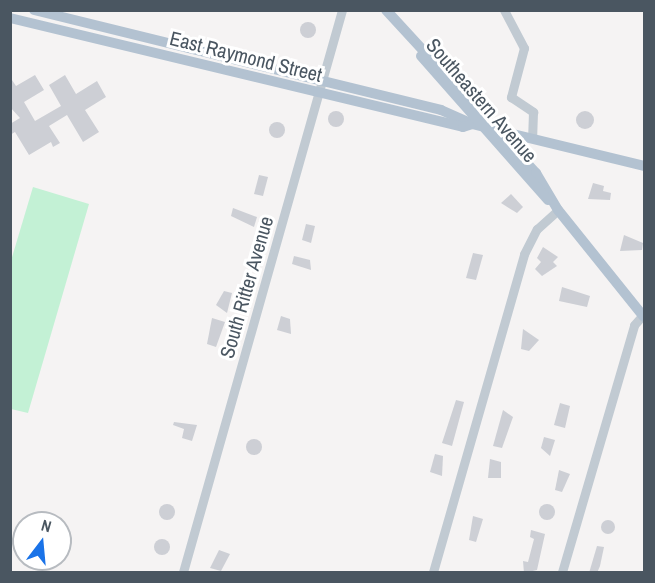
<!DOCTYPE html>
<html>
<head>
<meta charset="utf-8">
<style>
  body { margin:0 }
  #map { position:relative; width:655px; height:583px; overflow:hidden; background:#f5f3f3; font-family:"Archivo Narrow",sans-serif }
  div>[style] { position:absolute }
  .green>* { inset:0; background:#c3f1d5 }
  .building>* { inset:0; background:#cdcfd5 }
  .round { border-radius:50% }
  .minor>* { height:9px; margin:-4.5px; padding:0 4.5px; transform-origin:4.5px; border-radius:4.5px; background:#c1cad2 }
  .major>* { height:10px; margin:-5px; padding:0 5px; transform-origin:5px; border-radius:5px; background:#b3c2d1 }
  span { translate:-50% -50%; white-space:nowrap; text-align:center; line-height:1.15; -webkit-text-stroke:6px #fff; paint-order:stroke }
  .street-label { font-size:20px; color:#4a5661 }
  .frame { position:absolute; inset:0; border:12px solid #4a5661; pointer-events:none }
  .north { position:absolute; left:12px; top:511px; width:60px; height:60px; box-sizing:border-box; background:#fff; border:2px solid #b7bbc0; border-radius:50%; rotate:16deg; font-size:16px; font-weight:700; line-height:24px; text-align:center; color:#4a5661 }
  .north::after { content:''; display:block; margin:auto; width:21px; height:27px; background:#1a73e8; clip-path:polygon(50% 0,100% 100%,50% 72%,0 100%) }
</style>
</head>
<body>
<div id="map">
  <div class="green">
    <div style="clip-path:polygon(33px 187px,89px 204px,28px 413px,11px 409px,10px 264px)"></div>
  </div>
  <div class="building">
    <div class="round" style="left:300px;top:22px;width:16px;height:16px"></div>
    <div style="clip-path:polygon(35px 75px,44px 90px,24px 102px,35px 121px,61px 106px,49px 85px,65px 75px,76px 94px,97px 81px,106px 97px,85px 110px,99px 132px,83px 142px,67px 115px,49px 126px,60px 143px,53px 147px,51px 142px,29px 155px,15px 132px,10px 135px,10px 124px,20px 118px,10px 107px,10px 77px,16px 86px)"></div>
    <div class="round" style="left:576px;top:111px;width:18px;height:18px"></div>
    <div class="round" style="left:328px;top:111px;width:16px;height:16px"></div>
    <div class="round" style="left:269px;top:122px;width:16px;height:16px"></div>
    <div style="clip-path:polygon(259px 175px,268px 177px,263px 196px,254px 194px)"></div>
    <div style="clip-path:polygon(593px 183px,604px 186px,603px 191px,611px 193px,610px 200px,588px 199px)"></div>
    <div style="clip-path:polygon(511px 194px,523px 207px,517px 213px,501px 203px)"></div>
    <div style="clip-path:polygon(233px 208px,257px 217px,254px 227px,231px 216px)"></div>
    <div style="clip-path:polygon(306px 224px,315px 226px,311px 243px,302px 240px)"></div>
    <div style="clip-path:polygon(624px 235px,643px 243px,642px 250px,620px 251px)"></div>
    <div style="clip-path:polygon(543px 247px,558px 257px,553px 262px,557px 266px,542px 276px,535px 269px,541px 262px,537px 258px)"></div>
    <div style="clip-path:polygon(473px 253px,483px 255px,476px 280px,466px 278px)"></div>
    <div style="clip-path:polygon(294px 256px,310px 260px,311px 270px,292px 264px)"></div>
    <div style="clip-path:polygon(562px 287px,590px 296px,587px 307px,559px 301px)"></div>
    <div style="clip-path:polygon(224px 291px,232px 293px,227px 313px,216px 305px)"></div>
    <div style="clip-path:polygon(281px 316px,290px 319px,291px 334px,277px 330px)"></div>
    <div style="clip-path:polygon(212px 318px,225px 322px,216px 347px,207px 344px)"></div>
    <div style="clip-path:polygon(523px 329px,539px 340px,529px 351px,521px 349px)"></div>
    <div style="clip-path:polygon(456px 400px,464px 402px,452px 446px,442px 443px)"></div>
    <div style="clip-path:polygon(560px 403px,570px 406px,565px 428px,554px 425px)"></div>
    <div style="clip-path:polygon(503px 410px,513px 417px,502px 448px,493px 446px)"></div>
    <div style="clip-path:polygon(174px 422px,197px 425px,192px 441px,182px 438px,184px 429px,173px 425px)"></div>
    <div style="clip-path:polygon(544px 437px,555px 440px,550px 456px,541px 448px)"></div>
    <div class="round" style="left:246px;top:439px;width:16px;height:16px"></div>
    <div style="clip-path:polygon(435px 454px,443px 456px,442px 476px,430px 472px)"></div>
    <div style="clip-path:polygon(490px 459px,501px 462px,501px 478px,488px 478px)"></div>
    <div style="clip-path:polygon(559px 470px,570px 474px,562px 492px,555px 490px)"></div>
    <div class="round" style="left:159px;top:504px;width:16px;height:16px"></div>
    <div class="round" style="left:539px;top:504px;width:16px;height:16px"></div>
    <div style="clip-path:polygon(473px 516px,483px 519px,476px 542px,469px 540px)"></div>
    <div class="round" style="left:601px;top:520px;width:14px;height:14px"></div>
    <div style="clip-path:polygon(531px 530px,545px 534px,537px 570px,524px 573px,523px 561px,528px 562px,534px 539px,530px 537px)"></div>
    <div class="round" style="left:154px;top:539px;width:16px;height:16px"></div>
    <div style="clip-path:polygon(597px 546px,604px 547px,600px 566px,597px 573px,589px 573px)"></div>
    <div style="clip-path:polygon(219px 550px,230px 554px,221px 571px,210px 568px)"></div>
  </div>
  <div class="minor">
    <div style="left:504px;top:10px;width:43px;rotate:62.2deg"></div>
    <div style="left:524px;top:48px;width:51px;rotate:104.9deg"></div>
    <div style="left:511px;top:97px;width:27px;rotate:34deg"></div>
    <div style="left:533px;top:112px;width:26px;rotate:92deg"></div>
    <div style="left:183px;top:572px;width:584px;rotate:-74.2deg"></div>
    <div style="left:433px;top:572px;width:331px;rotate:-74deg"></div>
    <div style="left:524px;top:254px;width:28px;rotate:-63deg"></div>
    <div style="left:537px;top:229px;width:28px;rotate:-42deg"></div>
    <div style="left:562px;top:572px;width:257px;rotate:-73.7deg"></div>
    <div style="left:634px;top:325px;width:13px;rotate:-48deg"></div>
  </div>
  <div class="major">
    <div style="left:34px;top:10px;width:419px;rotate:13.8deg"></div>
    <div style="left:441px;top:110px;width:34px;rotate:24deg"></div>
    <div style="left:472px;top:124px;width:177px;rotate:13.7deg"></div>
    <div style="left:386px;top:10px;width:222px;rotate:47.4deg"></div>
    <div style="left:536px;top:173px;width:43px;rotate:59.3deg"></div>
    <div style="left:558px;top:210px;width:137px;rotate:51.2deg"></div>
    <div style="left:10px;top:18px;width:466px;rotate:13.5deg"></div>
    <div style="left:463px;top:127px;width:9px;rotate:-18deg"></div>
    <div style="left:421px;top:56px;width:192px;rotate:48.6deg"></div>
  </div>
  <div class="street-label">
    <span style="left:246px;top:56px;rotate:14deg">East Raymond Street</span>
    <span style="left:482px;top:100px;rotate:49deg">Southeastern Avenue</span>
    <span style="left:246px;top:287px;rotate:-74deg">South Ritter Avenue</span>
  </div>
  <div class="frame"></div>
  <div class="north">N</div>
</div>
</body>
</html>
